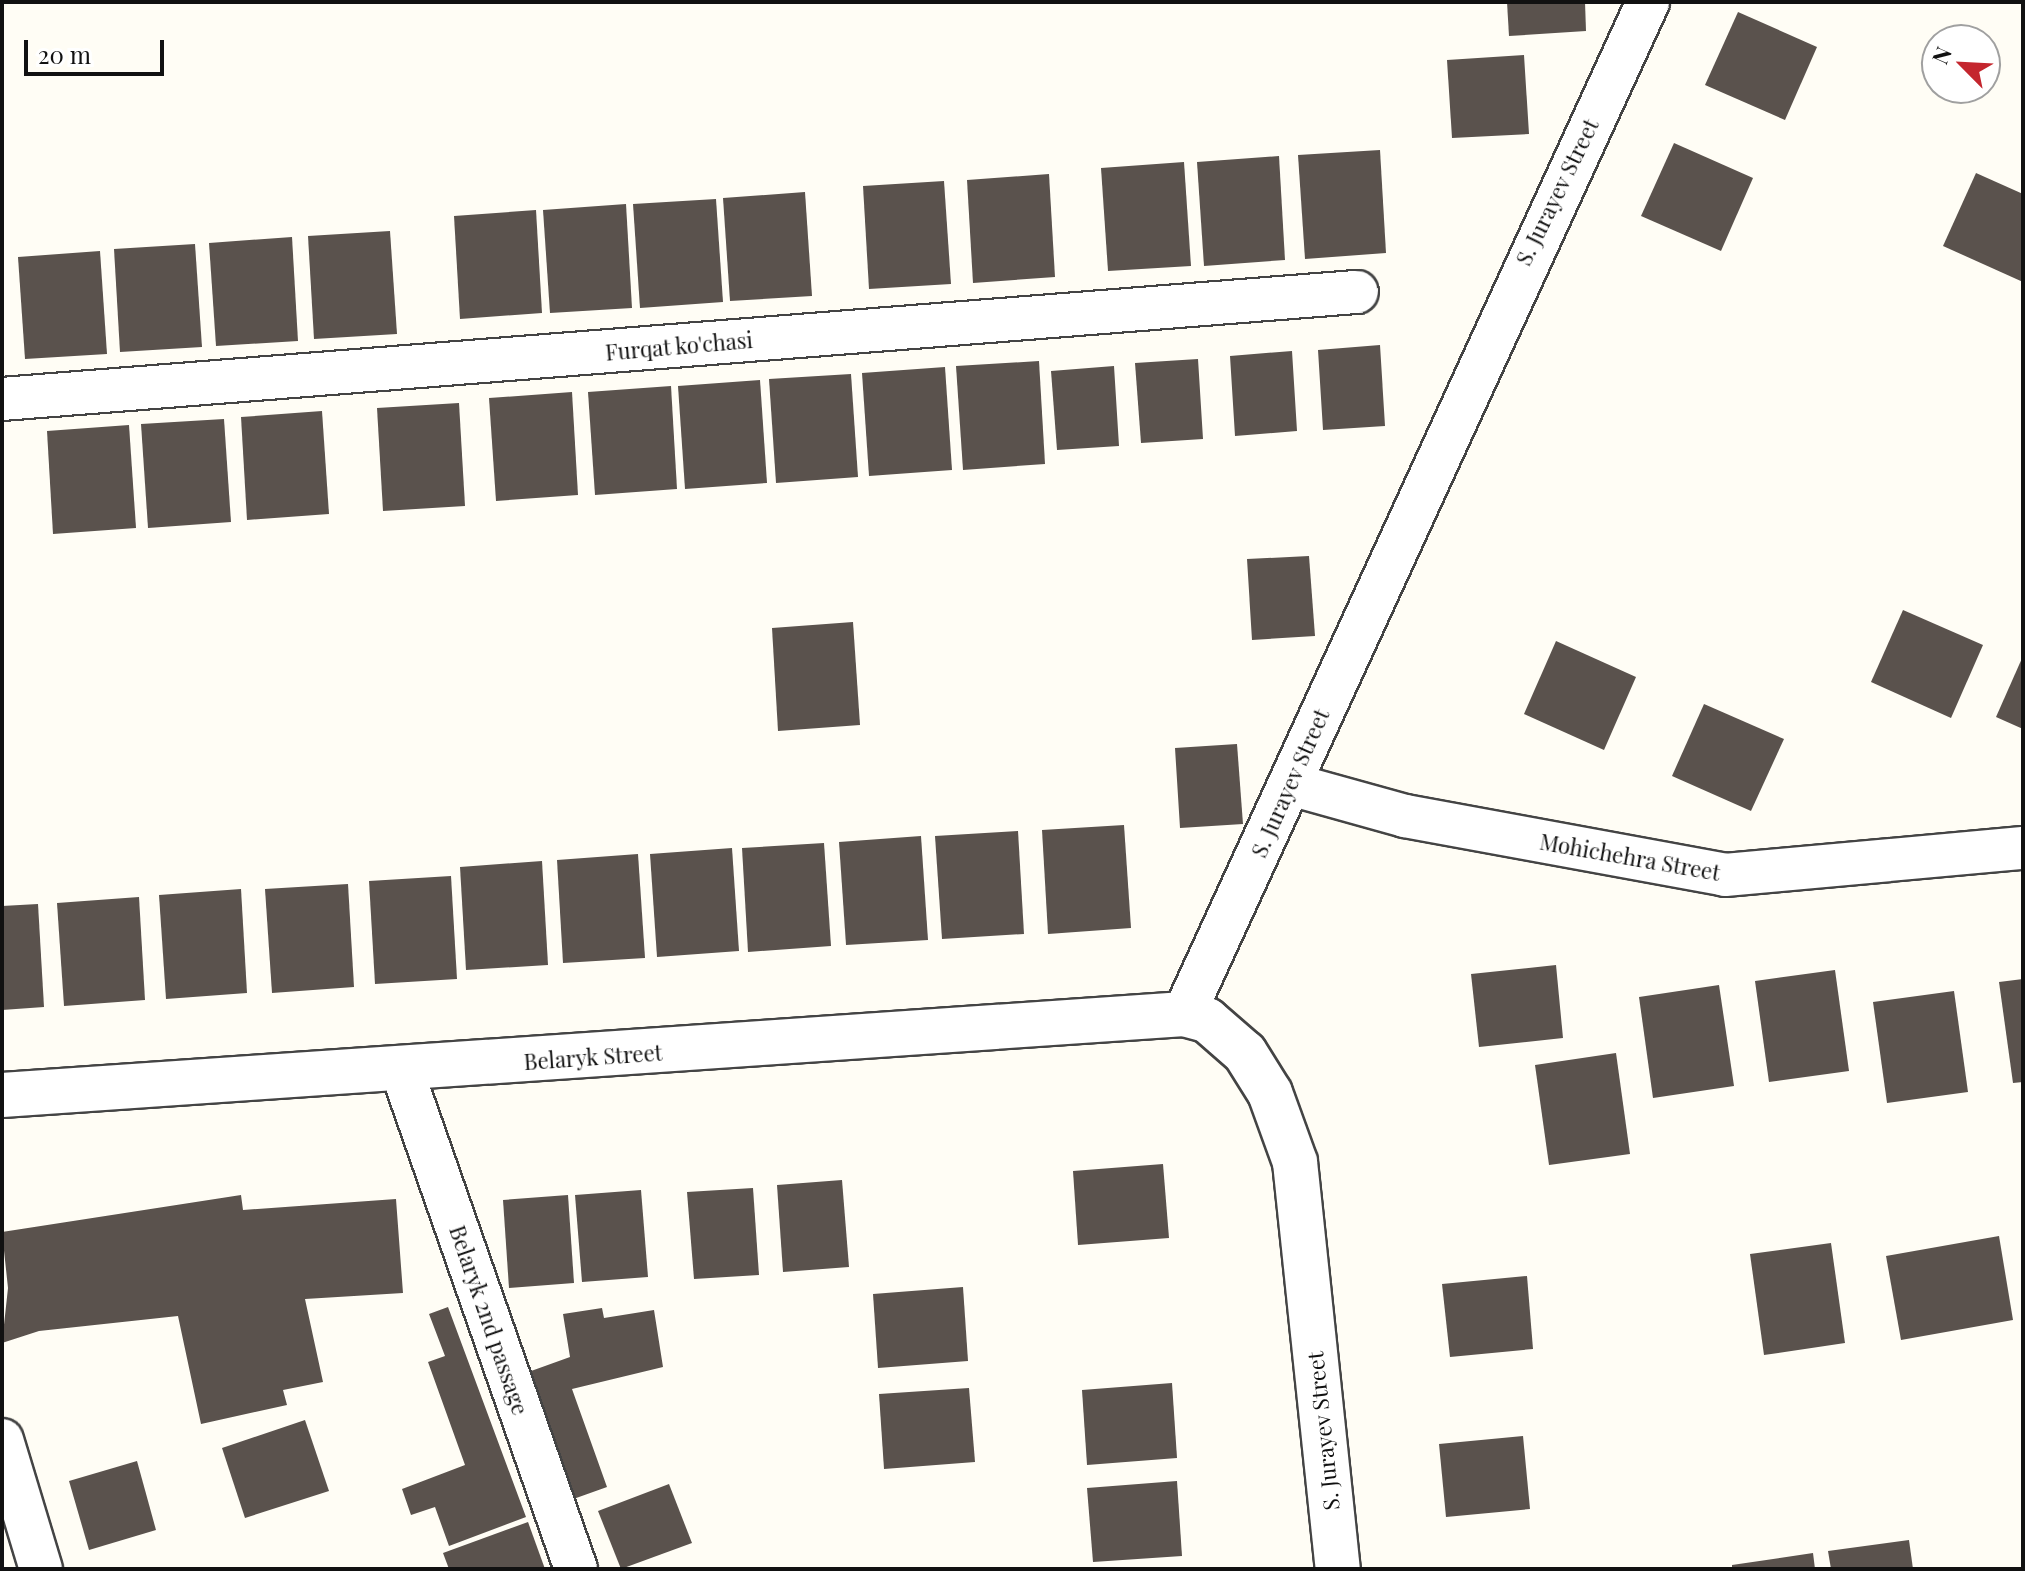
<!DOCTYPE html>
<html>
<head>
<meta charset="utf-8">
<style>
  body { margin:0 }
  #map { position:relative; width:2025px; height:1571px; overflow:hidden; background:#fffdf5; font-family:"Playfair Display",serif }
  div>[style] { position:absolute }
  .building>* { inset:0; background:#5a524d }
  .roads { filter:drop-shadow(2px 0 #444) drop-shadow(-2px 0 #444) drop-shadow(0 2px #444) drop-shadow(0 -2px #444) }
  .minor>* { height:42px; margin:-21px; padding:0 21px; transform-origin:21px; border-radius:21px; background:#fff }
  .tertiary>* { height:44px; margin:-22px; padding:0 22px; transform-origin:22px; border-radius:22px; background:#fff }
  span { translate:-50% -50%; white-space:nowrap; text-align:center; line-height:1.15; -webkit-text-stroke:8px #fff; paint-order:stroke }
  .street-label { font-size:22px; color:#111 }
  .frame { position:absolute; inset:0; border:4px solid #111; pointer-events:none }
  .north { position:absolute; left:1921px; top:24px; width:80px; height:80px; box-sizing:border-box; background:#fff; border:2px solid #a0a0a0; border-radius:50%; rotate:294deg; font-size:22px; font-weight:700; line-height:32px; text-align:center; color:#111 }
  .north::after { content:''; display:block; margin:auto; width:28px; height:36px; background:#c4262e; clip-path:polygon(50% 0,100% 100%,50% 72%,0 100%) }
  .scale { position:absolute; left:24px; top:40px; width:140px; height:36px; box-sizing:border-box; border:4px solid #111; border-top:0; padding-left:10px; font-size:24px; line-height:28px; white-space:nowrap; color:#111; -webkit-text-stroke:6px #fff; paint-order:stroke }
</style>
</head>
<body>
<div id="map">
  <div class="building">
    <div style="clip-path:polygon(1507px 2px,1585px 2px,1586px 31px,1509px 36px)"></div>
    <div style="clip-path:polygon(1738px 12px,1817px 47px,1785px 120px,1705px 85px)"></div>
    <div style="clip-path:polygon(1524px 55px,1529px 134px,1452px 138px,1447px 60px)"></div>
    <div style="clip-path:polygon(1674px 143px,1753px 178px,1721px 251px,1641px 216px)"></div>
    <div style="clip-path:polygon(1380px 150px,1386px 253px,1305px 259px,1298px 155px)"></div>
    <div style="clip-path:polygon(1279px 156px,1285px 260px,1204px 266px,1197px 162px)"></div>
    <div style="clip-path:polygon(1184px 162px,1191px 266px,1108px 271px,1101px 168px)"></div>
    <div style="clip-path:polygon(1976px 173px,2023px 194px,2023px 282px,1943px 246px)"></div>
    <div style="clip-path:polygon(1049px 174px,1055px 277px,973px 283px,967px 180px)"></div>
    <div style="clip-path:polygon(944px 181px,951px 284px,869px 289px,863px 186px)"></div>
    <div style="clip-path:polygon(805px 192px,812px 296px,730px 301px,723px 198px)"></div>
    <div style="clip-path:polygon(716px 199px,723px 302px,640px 308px,633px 204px)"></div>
    <div style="clip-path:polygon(626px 204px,632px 308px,550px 313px,543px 210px)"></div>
    <div style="clip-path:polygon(536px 210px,542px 313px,460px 319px,454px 216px)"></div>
    <div style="clip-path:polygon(390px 231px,397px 334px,314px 339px,308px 236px)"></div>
    <div style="clip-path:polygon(292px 237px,298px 341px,216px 346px,209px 243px)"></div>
    <div style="clip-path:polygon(195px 244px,202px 347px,120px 352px,114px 249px)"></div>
    <div style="clip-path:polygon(100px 251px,107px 354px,25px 359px,18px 257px)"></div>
    <div style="clip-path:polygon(1380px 345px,1385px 426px,1323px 430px,1318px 350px)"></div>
    <div style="clip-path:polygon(1292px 351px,1297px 431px,1235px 436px,1230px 356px)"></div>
    <div style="clip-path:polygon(1198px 359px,1203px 439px,1141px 443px,1135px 363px)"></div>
    <div style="clip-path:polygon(1039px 361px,1045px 464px,963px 470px,956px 366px)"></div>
    <div style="clip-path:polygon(1114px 366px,1119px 446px,1057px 450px,1051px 371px)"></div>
    <div style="clip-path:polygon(945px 367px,952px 470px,869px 476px,862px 373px)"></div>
    <div style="clip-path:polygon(851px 374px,858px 477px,776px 483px,769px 379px)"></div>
    <div style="clip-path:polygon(760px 380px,767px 483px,685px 489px,678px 386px)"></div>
    <div style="clip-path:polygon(671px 386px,677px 489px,595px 495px,588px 392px)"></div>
    <div style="clip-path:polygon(572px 392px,578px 495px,496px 501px,489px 398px)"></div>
    <div style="clip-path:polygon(459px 403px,465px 506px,383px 511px,377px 408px)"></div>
    <div style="clip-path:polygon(322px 411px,329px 514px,247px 520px,241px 417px)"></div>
    <div style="clip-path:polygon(224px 419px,231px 522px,148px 528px,141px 424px)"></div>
    <div style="clip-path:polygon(129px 425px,136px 528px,53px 534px,47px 431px)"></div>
    <div style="clip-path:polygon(1309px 556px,1315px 636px,1252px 640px,1247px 559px)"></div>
    <div style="clip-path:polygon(1903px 610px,1983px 645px,1951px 718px,1871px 682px)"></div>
    <div style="clip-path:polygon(853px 622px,860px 725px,778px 731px,772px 628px)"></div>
    <div style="clip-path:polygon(1556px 641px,1636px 677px,1604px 750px,1524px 714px)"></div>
    <div style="clip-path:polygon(2023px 656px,2023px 729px,1996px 717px)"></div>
    <div style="clip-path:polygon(1704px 704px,1784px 739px,1751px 811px,1672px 776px)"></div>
    <div style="clip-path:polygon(1237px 744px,1243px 824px,1180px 828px,1175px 748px)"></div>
    <div style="clip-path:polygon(1124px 825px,1131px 928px,1048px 934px,1042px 830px)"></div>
    <div style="clip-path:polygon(1018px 831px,1024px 934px,942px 939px,935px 836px)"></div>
    <div style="clip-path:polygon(921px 836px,928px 940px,846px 945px,839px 842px)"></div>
    <div style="clip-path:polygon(824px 843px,831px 946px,748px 952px,742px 848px)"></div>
    <div style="clip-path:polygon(732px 848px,739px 951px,657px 957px,650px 854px)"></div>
    <div style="clip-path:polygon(638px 854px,645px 958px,563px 963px,557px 860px)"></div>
    <div style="clip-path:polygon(542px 861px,548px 965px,466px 970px,460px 867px)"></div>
    <div style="clip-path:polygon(451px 876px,457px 979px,375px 984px,369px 881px)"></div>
    <div style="clip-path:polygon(348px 884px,354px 987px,272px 993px,265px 889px)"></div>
    <div style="clip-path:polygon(241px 889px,247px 993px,166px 999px,159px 895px)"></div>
    <div style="clip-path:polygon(139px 897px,145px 1000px,64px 1006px,57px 903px)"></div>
    <div style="clip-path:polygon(38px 904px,44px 1007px,2px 1010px,2px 906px)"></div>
    <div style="clip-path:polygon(1556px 965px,1563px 1038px,1479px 1047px,1471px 974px)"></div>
    <div style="clip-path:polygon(1835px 970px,1849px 1071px,1769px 1082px,1755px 981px)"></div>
    <div style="clip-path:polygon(2023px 979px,2023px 1082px,2013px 1083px,1999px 982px)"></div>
    <div style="clip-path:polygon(1719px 985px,1734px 1086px,1653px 1098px,1639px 997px)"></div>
    <div style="clip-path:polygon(1954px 991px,1968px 1092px,1887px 1103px,1873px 1002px)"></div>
    <div style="clip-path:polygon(1616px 1053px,1630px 1154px,1549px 1165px,1535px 1065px)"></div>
    <div style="clip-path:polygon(1163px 1164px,1169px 1238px,1078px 1245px,1073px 1171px)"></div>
    <div style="clip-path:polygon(842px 1180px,849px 1267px,783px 1272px,777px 1185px)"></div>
    <div style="clip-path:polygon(753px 1188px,759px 1275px,694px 1279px,687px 1192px)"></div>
    <div style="clip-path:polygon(641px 1190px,648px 1277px,582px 1282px,575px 1195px)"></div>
    <div style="clip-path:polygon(241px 1195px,243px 1210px,396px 1199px,403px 1293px,305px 1299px,323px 1382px,283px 1390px,287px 1405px,201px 1424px,178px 1316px,39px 1331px,2px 1343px,8px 1288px,2px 1232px)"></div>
    <div style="clip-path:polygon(568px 1195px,574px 1283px,509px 1288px,503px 1200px)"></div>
    <div style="clip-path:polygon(1999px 1236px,2013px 1320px,1901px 1340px,1886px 1256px)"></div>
    <div style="clip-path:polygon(1831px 1243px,1845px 1343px,1764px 1355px,1750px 1254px)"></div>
    <div style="clip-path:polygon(1527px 1276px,1533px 1349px,1450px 1357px,1442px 1284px)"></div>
    <div style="clip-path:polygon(963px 1287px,968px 1361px,878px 1368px,873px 1294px)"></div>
    <div style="clip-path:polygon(448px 1307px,526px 1517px,449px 1546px,435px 1507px,411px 1515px,402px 1489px,465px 1465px,428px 1362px,445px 1356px,429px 1314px)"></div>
    <div style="clip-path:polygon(602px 1308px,604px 1318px,654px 1310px,663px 1367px,572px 1389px,607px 1487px,565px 1502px,520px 1375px,570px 1357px,563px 1314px)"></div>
    <div style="clip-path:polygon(1172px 1383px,1177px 1458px,1087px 1465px,1082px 1390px)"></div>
    <div style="clip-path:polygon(969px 1388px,975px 1462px,884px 1469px,879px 1394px)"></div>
    <div style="clip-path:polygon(305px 1420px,329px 1491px,245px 1518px,222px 1448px)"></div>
    <div style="clip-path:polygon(1523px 1436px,1530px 1509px,1446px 1517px,1439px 1444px)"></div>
    <div style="clip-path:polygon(137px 1461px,156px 1530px,89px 1550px,69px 1481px)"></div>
    <div style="clip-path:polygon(1177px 1481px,1182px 1556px,1093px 1562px,1087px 1488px)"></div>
    <div style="clip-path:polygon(669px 1484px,692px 1543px,621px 1569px,598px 1511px)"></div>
    <div style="clip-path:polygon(528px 1522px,545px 1569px,449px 1569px,443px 1553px)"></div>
    <div style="clip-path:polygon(1909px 1540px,1913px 1569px,1831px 1569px,1828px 1551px)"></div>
    <div style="clip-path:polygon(1813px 1553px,1815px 1569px,1732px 1569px,1732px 1565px)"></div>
  </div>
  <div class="roads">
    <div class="minor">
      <div style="left:2px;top:399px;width:1359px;rotate:-4.52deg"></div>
      <div style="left:1290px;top:784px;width:119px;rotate:15.5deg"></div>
      <div style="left:1405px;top:816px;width:325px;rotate:10.4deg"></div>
      <div style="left:1725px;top:875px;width:299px;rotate:-5.2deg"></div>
      <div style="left:1184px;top:1014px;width:1113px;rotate:-65.37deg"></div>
      <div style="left:402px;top:1071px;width:528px;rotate:70.74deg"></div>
      <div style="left:2px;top:1440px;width:135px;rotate:73.2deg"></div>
    </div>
    <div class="tertiary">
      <div style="left:2px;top:1095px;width:1185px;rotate:-3.92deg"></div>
      <div style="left:1184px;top:1014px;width:24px;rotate:15deg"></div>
      <div style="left:1207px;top:1020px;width:50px;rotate:41deg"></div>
      <div style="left:1245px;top:1053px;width:47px;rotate:58deg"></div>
      <div style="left:1270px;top:1093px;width:73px;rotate:70.1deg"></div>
      <div style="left:1295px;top:1162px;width:409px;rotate:84deg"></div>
    </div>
  </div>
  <div class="street-label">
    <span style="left:1557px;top:192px;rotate:-64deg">S. Jurayev Street</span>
    <span style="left:679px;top:346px;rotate:-5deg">Furqat ko'chasi</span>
    <span style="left:1290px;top:783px;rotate:-66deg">S. Jurayev Street</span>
    <span style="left:1630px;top:857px;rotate:10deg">Mohichehra Street</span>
    <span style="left:593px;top:1057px;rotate:-4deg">Belaryk Street</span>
    <span style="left:489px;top:1320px;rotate:71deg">Belaryk 2nd passage</span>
    <span style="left:1323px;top:1431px;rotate:-96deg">S. Jurayev Street</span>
  </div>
  <div class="frame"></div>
  <div class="north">N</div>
  <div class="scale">20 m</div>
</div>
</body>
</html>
